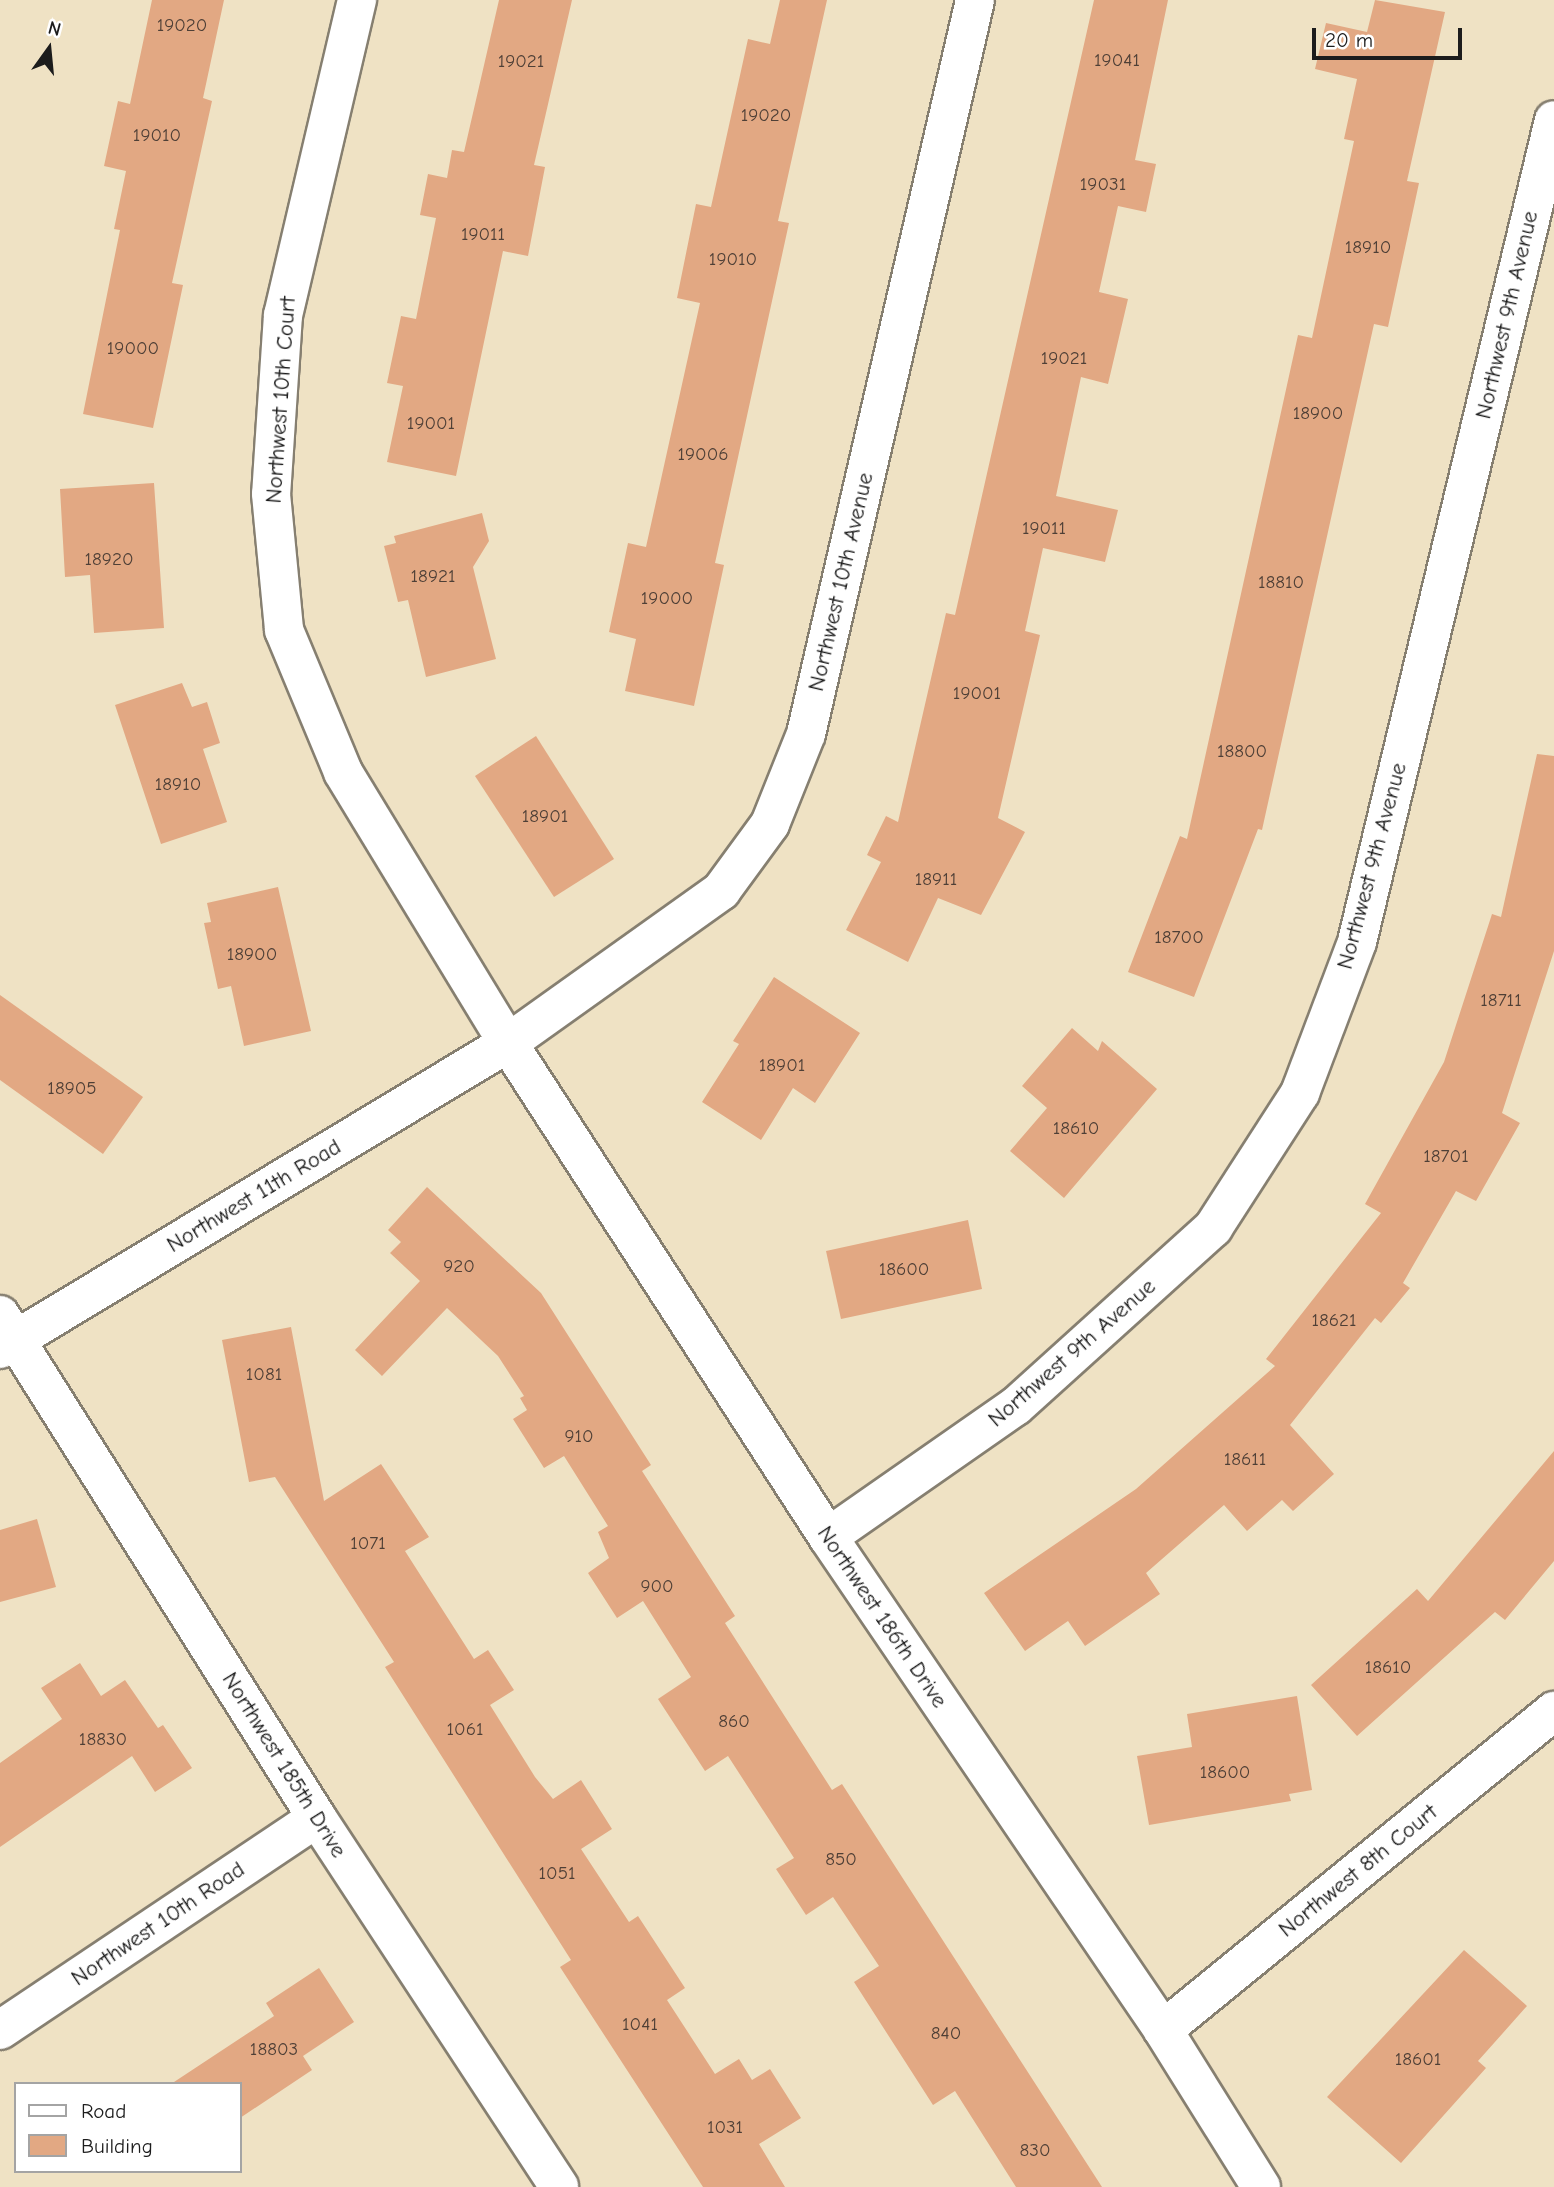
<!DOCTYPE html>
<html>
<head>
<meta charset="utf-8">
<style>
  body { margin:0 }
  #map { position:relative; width:1554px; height:2187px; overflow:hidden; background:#efe2c4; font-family:"Comic Neue",sans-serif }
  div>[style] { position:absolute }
  .building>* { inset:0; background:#e2a883 }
  .roads { filter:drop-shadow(2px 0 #867f70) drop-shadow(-2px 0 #867f70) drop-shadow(0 2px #867f70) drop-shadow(0 -2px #867f70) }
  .minor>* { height:38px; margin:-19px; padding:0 19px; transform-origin:19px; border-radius:19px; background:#fff }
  span { translate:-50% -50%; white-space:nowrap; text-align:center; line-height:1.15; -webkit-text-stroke:5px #fff; paint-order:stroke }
  .number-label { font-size:19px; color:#4e3f36 }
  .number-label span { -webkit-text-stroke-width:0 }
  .street-label { font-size:23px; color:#1c1c1c }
  .legend { position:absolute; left:14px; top:2082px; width:228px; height:91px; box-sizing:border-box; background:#fff; border:2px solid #a4a4a4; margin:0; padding:9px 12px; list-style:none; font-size:21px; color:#1c1c1c }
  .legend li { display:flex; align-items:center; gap:14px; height:35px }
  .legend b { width:35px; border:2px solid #a4a4a4 }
  .north { position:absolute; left:14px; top:14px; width:70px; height:70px; -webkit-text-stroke:5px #fff; paint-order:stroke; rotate:15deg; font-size:19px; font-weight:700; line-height:28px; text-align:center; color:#1c1c1c }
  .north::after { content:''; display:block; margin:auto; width:24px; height:32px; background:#1c1c1c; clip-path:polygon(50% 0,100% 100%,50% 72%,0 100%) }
  .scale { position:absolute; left:1312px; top:28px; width:150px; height:32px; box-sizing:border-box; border:4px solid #1c1c1c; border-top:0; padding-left:9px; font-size:21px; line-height:24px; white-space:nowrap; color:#1c1c1c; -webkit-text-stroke:5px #fff; paint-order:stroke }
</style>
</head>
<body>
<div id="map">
  <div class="building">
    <div style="clip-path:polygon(152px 0,224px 0,203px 98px,212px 101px,172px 283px,183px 285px,153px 428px,83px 414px,120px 230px,114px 229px,126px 171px,104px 166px,118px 101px,130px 104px)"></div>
    <div style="clip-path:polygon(499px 0,572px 0,534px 165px,545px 167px,528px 256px,503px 251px,456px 476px,387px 462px,403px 386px,387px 383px,401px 316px,416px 319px,436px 218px,420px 215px,428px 174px,447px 178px,452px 150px,464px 152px)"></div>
    <div style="clip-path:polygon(780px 0,827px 0,778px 221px,789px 223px,715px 563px,724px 565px,694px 706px,625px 691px,636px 639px,609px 632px,628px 543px,646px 547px,700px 303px,677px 298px,696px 204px,711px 207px,748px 39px,770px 44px)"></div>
    <div style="clip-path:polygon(1094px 0,1168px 0,1135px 160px,1156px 164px,1146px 212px,1118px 206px,1099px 292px,1128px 299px,1108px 384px,1081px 377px,1056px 496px,1118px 510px,1105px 562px,1043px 548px,1025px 631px,1040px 635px,998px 818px,1025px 832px,981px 915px,938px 898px,908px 962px,846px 930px,881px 862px,867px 855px,886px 816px,898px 822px,946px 613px,955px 615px)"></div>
    <div style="clip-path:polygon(1375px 0,1445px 12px,1407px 181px,1419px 183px,1388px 327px,1374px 324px,1262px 830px,1258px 829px,1194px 997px,1128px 972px,1180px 836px,1187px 839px,1298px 335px,1312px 338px,1354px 141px,1344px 139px,1357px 79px,1315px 69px,1326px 23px,1367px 32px)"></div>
    <div style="clip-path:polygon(154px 483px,164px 628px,94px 633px,90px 575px,65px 577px,60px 489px)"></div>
    <div style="clip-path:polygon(482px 513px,489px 541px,473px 567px,496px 659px,426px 677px,408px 600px,398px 602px,384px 546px,396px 543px,394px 536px)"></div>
    <div style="clip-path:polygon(182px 683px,192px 707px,207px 702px,220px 743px,203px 749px,227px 822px,161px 844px,115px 705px)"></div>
    <div style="clip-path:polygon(536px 736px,614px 859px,554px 897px,475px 776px)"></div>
    <div style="clip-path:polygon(1537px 754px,1554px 756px,1554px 951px,1502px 1113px,1520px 1123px,1476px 1201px,1456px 1191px,1403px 1283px,1410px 1288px,1381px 1323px,1375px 1318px,1290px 1425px,1334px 1474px,1293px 1511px,1282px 1500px,1247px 1531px,1224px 1505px,1146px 1573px,1160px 1594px,1085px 1646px,1068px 1621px,1025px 1651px,984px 1593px,1136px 1489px,1275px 1366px,1266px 1359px,1381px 1213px,1365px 1204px,1444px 1062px,1492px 914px,1501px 917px)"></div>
    <div style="clip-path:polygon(278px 887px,311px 1031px,244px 1046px,231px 986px,218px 989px,204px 923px,211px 922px,207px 903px)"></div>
    <div style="clip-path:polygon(774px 977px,860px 1033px,815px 1103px,793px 1088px,761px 1140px,702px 1102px,739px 1044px,733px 1041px)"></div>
    <div style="clip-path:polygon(0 995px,143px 1097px,103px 1154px,0 1080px)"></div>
    <div style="clip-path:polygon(1072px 1028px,1098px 1051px,1102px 1041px,1157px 1089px,1064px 1198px,1010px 1151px,1047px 1108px,1022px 1086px)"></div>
    <div style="clip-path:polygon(427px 1187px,541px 1293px,651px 1465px,642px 1471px,735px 1616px,725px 1623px,832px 1790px,842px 1784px,1102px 2187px,1016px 2187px,955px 2091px,933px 2105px,854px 1982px,879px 1966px,833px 1897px,806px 1915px,776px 1869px,794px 1858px,728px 1756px,705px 1771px,658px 1699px,691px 1677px,643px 1601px,617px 1618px,588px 1573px,609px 1558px,598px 1532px,608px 1526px,564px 1456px,544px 1468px,513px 1419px,527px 1410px,520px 1398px,524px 1396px,498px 1356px,447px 1308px,382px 1376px,355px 1350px,420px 1281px,390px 1253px,401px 1242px,388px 1230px)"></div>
    <div style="clip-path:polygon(968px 1220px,982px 1289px,841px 1319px,826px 1251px)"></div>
    <div style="clip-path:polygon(291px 1327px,324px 1501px,381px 1464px,429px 1537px,405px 1551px,474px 1659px,488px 1650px,514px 1690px,490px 1705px,535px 1777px,553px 1799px,581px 1780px,612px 1829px,581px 1849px,629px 1922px,638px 1916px,685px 1988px,667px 2000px,715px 2074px,739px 2059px,752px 2080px,770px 2069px,801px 2118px,759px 2144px,785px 2187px,703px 2187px,560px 1967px,571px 1960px,385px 1667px,394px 1662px,275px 1477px,249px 1482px,222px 1340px)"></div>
    <div style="clip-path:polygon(1554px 1451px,1554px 1561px,1505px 1620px,1495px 1612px,1357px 1736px,1311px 1685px,1417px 1589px,1428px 1601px)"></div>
    <div style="clip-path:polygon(37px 1519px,56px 1587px,0 1602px,0 1530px)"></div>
    <div style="clip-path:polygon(80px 1663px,101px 1696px,125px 1680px,158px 1728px,163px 1725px,192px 1768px,155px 1792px,132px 1756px,0 1847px,0 1763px,62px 1719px,41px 1688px)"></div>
    <div style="clip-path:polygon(1297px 1696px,1312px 1790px,1289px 1794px,1291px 1801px,1149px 1825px,1137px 1756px,1192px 1747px,1187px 1714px)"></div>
    <div style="clip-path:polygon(1464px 1950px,1527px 2006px,1478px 2061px,1486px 2068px,1401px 2163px,1327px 2097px)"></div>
    <div style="clip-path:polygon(319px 1968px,354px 2022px,303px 2056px,312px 2070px,240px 2118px,240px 2084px,171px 2084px,274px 2016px,266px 2003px)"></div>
  </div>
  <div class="roads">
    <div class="minor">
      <div style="left:357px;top:0;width:324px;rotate:103.2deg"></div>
      <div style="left:283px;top:315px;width:179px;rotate:93.8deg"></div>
      <div style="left:271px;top:494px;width:137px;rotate:84.5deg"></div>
      <div style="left:284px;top:630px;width:154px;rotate:67.4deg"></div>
      <div style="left:343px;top:772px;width:317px;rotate:58.7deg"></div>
      <div style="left:508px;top:1043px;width:589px;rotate:57.07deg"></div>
      <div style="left:828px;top:1537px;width:596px;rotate:55.8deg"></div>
      <div style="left:1163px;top:2030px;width:185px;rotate:58deg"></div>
      <div style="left:0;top:1315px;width:595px;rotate:57.78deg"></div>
      <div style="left:317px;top:1818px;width:441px;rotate:56.7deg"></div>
      <div style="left:0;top:1349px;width:593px;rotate:-31.06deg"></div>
      <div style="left:508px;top:1043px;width:262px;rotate:-35.5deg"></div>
      <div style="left:721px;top:891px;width:83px;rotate:-53.8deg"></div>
      <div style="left:770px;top:824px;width:97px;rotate:-68.2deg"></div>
      <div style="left:806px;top:734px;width:753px;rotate:-77.03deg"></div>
      <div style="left:828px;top:1537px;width:229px;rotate:-34.9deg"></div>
      <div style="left:1016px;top:1406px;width:266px;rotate:-42.1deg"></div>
      <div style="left:1213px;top:1228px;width:161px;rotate:-57.2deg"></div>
      <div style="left:1300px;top:1093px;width:161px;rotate:-69.3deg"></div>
      <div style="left:1357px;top:942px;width:845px;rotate:-76.52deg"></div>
      <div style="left:0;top:2030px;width:381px;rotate:-33.8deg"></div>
      <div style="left:1163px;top:2030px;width:505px;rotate:-39.21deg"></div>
    </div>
  </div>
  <div class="number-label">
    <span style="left:182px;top:26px">19020</span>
    <span style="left:1117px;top:61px">19041</span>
    <span style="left:521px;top:62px">19021</span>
    <span style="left:766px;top:116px">19020</span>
    <span style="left:157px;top:136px">19010</span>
    <span style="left:1103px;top:185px">19031</span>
    <span style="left:483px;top:235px">19011</span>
    <span style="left:1368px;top:248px">18910</span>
    <span style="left:733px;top:260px">19010</span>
    <span style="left:133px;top:349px">19000</span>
    <span style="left:1064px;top:359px">19021</span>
    <span style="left:1318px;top:414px">18900</span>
    <span style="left:431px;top:424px">19001</span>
    <span style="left:703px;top:455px">19006</span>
    <span style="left:1044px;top:529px">19011</span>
    <span style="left:109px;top:560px">18920</span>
    <span style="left:433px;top:577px">18921</span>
    <span style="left:1281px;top:583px">18810</span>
    <span style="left:667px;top:599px">19000</span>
    <span style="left:977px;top:694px">19001</span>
    <span style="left:1242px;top:752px">18800</span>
    <span style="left:178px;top:785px">18910</span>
    <span style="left:545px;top:817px">18901</span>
    <span style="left:936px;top:880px">18911</span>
    <span style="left:1179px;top:938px">18700</span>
    <span style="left:252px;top:955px">18900</span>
    <span style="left:1501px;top:1001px">18711</span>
    <span style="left:782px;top:1066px">18901</span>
    <span style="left:72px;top:1089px">18905</span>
    <span style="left:1076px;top:1129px">18610</span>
    <span style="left:1446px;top:1157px">18701</span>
    <span style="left:459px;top:1267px">920</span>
    <span style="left:904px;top:1270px">18600</span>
    <span style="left:1334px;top:1321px">18621</span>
    <span style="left:264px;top:1375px">1081</span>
    <span style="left:579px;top:1437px">910</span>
    <span style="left:1245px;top:1460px">18611</span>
    <span style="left:368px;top:1544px">1071</span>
    <span style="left:657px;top:1587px">900</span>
    <span style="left:1388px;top:1668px">18610</span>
    <span style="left:734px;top:1722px">860</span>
    <span style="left:465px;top:1730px">1061</span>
    <span style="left:103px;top:1740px">18830</span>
    <span style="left:1225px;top:1773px">18600</span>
    <span style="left:841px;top:1860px">850</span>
    <span style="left:557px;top:1874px">1051</span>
    <span style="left:640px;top:2025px">1041</span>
    <span style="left:946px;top:2034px">840</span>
    <span style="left:274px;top:2050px">18803</span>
    <span style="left:1418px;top:2060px">18601</span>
    <span style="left:725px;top:2128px">1031</span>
    <span style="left:1035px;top:2151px">830</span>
  </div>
  <div class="street-label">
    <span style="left:1507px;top:315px;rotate:-77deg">Northwest 9th Avenue</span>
    <span style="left:281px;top:400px;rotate:-86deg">Northwest 10th Court</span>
    <span style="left:841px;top:582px;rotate:-77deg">Northwest 10th Avenue</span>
    <span style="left:1372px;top:866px;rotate:-75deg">Northwest 9th Avenue</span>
    <span style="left:254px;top:1196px;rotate:-31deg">Northwest 11th Road</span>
    <span style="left:1072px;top:1353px;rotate:-41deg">Northwest 9th Avenue</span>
    <span style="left:882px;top:1617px;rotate:56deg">Northwest 186th Drive</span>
    <span style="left:284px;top:1765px;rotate:58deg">Northwest 185th Drive</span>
    <span style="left:1358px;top:1871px;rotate:-39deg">Northwest 8th Court</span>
    <span style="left:158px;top:1924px;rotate:-34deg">Northwest 10th Road</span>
  </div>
  <ul class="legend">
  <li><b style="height:9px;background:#fff"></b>Road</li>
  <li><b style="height:19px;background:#e2a883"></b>Building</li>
  </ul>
  <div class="north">N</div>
  <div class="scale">20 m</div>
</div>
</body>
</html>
